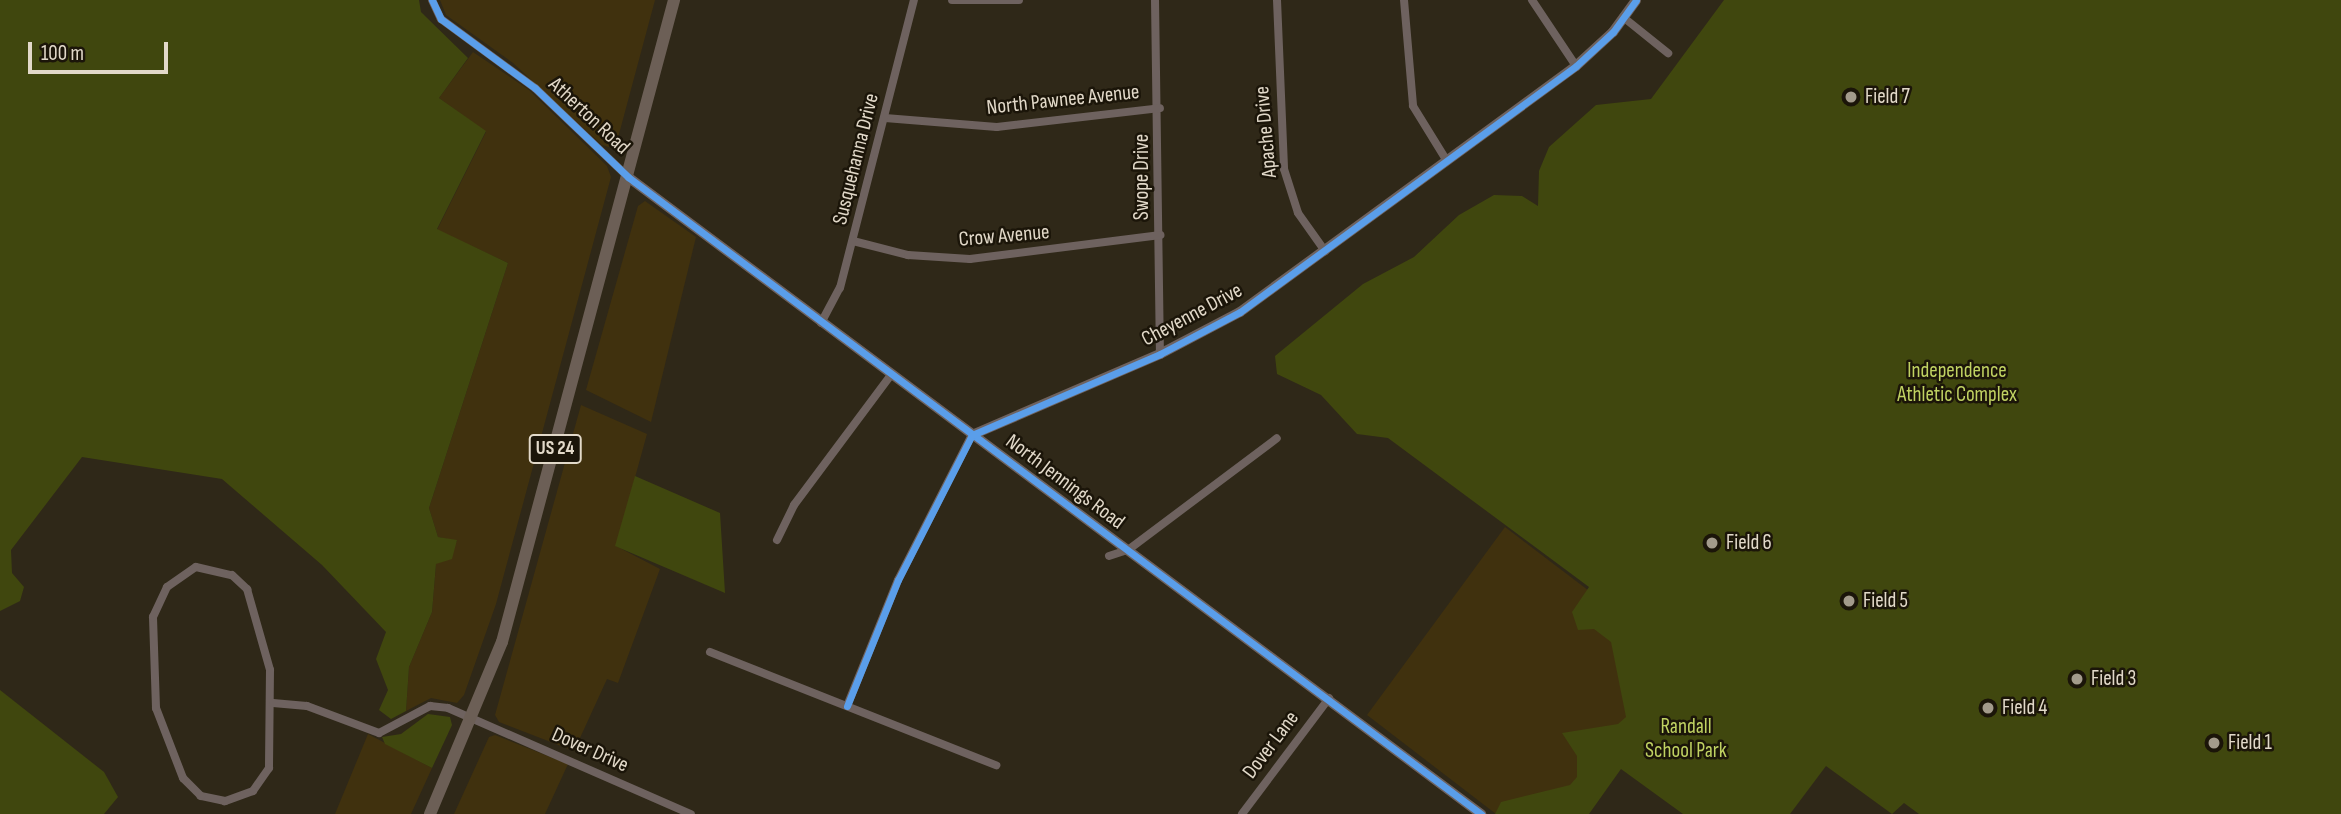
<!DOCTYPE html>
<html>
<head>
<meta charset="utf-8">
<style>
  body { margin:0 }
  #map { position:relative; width:2341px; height:814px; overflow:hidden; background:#2f2818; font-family:"Sofia Sans Condensed",sans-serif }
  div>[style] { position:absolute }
  .built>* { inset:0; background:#40310e }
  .green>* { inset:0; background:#40470e }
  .minor>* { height:8px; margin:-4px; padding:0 4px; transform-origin:4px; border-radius:4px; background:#6e625f }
  .tertiary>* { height:10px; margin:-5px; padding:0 5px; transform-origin:5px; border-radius:5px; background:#6e625f }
  .trunk>* { height:12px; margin:-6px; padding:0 6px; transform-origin:6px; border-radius:6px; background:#6c5f56 }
  .cycleway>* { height:7px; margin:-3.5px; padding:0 3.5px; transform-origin:3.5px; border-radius:3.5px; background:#5a9eea }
  .dots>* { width:19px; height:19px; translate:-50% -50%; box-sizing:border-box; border:4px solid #1b1509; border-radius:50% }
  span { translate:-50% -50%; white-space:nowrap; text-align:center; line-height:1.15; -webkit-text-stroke:5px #1b1509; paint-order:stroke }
  .shield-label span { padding:2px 5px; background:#1b1509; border:2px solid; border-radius:5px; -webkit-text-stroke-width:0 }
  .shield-label { font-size:19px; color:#e2d9c9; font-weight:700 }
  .poi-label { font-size:21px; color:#e2d9c9 }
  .left { translate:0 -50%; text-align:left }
  .street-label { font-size:21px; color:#e2d9c9 }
  .park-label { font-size:21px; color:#c0d262 }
  .scale { position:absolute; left:28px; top:42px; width:140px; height:32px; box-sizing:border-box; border:4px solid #e2d9c9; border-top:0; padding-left:9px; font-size:21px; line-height:24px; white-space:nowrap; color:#e2d9c9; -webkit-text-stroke:5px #1b1509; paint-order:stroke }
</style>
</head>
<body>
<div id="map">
  <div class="built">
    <div style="clip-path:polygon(440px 0,655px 0,615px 149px,602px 145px,513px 63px,446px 15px)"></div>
    <div style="clip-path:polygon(473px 52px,529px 90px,607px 166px,611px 177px,496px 604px,464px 695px,457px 703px,431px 698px,406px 711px,409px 667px,432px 612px,436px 564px,457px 541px,438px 537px,429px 508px,508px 263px,437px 230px,486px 132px,439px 98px)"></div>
    <div style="clip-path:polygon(645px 201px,696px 237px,651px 422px,586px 390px,638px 206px)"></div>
    <div style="clip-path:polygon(581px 405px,647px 434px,616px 546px,660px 569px,618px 683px,607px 679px,574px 751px,499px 722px,495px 715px)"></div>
    <div style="clip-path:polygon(1505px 527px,1822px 768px,1628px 758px,1588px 814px,1496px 814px,1367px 715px)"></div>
    <div style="clip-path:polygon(368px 734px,432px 768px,411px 814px,335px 814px)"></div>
    <div style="clip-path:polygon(495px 735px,568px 764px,545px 814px,454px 814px,489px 737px)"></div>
  </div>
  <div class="green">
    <div style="clip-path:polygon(0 0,419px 0,421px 12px,468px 58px,439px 98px,486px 131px,437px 229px,508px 263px,429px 508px,438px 537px,457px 540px,452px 559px,436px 564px,432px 612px,409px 667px,406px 711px,391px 719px,379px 710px,388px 690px,376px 659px,386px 632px,322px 565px,222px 479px,82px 457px,11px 550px,12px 573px,24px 587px,20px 601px,0 611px)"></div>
    <div style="clip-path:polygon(1724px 0,2341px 0,2341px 814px,1919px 814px,1904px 803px,1892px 814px,1826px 766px,1790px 814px,1683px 814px,1621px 769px,1589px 814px,1495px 814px,1501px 802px,1570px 785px,1577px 777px,1577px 756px,1562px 733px,1618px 724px,1626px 717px,1611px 642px,1594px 629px,1578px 630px,1572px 612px,1589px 587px,1388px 438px,1357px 434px,1321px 395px,1277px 374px,1275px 356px,1363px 284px,1414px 257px,1459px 215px,1494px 195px,1522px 196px,1538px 206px,1539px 171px,1549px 147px,1596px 105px,1651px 99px)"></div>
    <div style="clip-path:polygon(635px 476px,720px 513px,725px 593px,615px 546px)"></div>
    <div style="clip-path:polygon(0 690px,104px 772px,118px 797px,104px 814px,0 814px)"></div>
    <div style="clip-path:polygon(428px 714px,450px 717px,452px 725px,432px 768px,385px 744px,382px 737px,401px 734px)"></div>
  </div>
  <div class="minor">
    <div style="left:432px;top:0;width:21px;rotate:65deg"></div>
    <div style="left:441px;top:19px;width:117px;rotate:36.3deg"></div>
    <div style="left:535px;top:88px;width:129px;rotate:43.7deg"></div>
    <div style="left:952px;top:0;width:67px"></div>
    <div style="left:1155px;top:0;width:354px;rotate:89.2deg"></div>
    <div style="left:1277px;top:0;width:169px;rotate:87.6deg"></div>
    <div style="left:1284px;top:169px;width:46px;rotate:72.3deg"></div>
    <div style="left:1298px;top:213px;width:47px;rotate:54.6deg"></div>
    <div style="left:1404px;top:0;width:106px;rotate:85.1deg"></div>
    <div style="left:1413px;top:106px;width:65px;rotate:58.3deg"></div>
    <div style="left:1532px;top:0;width:79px;rotate:56.3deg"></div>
    <div style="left:1623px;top:17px;width:58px;rotate:38.7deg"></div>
    <div style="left:885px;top:118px;width:112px;rotate:4.6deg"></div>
    <div style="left:997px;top:127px;width:164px;rotate:-6.6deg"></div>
    <div style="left:853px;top:241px;width:57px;rotate:14.3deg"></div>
    <div style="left:908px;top:255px;width:62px;rotate:3.7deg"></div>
    <div style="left:970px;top:259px;width:192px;rotate:-7.2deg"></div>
    <div style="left:821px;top:323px;width:40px;rotate:-62deg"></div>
    <div style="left:840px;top:288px;width:297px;rotate:-75.6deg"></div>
    <div style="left:777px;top:540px;width:39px;rotate:-64deg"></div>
    <div style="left:794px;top:505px;width:162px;rotate:-53.3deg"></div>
    <div style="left:1109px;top:556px;width:20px;rotate:-18deg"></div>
    <div style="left:1128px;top:550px;width:186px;rotate:-36.9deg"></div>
    <div style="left:196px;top:567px;width:37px;rotate:13deg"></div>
    <div style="left:232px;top:575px;width:21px;rotate:43deg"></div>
    <div style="left:247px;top:589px;width:84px;rotate:74.1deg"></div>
    <div style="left:270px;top:670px;width:98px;rotate:90.6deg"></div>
    <div style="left:269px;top:768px;width:28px;rotate:125deg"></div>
    <div style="left:253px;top:791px;width:30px;rotate:160deg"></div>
    <div style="left:225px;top:801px;width:25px;rotate:-168deg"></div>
    <div style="left:201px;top:796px;width:25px;rotate:-135deg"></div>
    <div style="left:183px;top:778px;width:75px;rotate:-111.1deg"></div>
    <div style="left:156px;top:708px;width:91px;rotate:-91.9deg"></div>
    <div style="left:153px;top:617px;width:33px;rotate:-65deg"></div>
    <div style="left:167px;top:587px;width:35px;rotate:-35deg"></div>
    <div style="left:710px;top:652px;width:308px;rotate:21.6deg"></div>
    <div style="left:273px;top:703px;width:34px;rotate:5deg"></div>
    <div style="left:307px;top:706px;width:77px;rotate:20.6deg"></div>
    <div style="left:379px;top:733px;width:58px;rotate:-27.9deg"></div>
    <div style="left:430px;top:706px;width:18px;rotate:6deg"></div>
    <div style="left:448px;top:708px;width:265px;rotate:23.6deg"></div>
    <div style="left:847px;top:706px;width:136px;rotate:-68deg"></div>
    <div style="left:898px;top:580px;width:163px;rotate:-63deg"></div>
    <div style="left:1242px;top:814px;width:145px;rotate:-53.1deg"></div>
  </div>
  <div class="tertiary">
    <div style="left:628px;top:177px;width:1065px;rotate:36.75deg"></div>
    <div style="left:972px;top:435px;width:205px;rotate:-23.3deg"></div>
    <div style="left:1160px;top:354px;width:90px;rotate:-27.7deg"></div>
    <div style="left:1240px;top:312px;width:416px;rotate:-36.2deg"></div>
    <div style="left:1576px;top:66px;width:50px;rotate:-42.6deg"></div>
    <div style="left:1613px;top:32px;width:39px;rotate:-54deg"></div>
  </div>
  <div class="trunk">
    <div style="left:430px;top:814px;width:186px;rotate:-67.3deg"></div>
    <div style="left:502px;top:642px;width:665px;rotate:-75deg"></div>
  </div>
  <div class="cycleway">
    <div style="left:432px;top:0;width:21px;rotate:65deg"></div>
    <div style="left:441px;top:19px;width:117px;rotate:36.3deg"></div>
    <div style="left:535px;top:88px;width:129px;rotate:43.7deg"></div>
    <div style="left:628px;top:177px;width:1065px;rotate:36.75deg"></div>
    <div style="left:847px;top:706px;width:136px;rotate:-68deg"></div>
    <div style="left:898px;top:580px;width:163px;rotate:-63deg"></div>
    <div style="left:972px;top:435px;width:205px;rotate:-23.3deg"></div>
    <div style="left:1160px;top:354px;width:90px;rotate:-27.7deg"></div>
    <div style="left:1240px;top:312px;width:416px;rotate:-36.2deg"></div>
    <div style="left:1576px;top:66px;width:50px;rotate:-42.6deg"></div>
    <div style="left:1613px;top:32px;width:39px;rotate:-54deg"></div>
  </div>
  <div class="dots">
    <div style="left:1851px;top:97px;background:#a39b8b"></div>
    <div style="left:1712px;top:543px;background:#a39b8b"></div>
    <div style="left:1849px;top:601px;background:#a39b8b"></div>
    <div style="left:2077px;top:679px;background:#a39b8b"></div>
    <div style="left:1988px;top:708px;background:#a39b8b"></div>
    <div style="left:2214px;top:743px;background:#a39b8b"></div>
  </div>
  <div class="shield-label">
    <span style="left:555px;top:449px">US 24</span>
  </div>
  <div class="poi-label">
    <span class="left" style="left:1865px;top:97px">Field 7</span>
    <span class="left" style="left:1726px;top:543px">Field 6</span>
    <span class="left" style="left:1863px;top:601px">Field 5</span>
    <span class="left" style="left:2091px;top:679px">Field 3</span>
    <span class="left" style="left:2002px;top:708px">Field 4</span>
    <span class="left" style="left:2228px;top:743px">Field 1</span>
  </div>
  <div class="street-label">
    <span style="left:1063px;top:100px;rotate:-6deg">North Pawnee Avenue</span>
    <span style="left:589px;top:116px;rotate:43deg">Atherton Road</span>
    <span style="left:1266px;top:132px;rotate:-95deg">Apache Drive</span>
    <span style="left:856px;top:159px;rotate:-76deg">Susquehanna Drive</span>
    <span style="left:1142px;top:177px;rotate:-90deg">Swope Drive</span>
    <span style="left:1004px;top:236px;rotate:-5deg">Crow Avenue</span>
    <span style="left:1192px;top:315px;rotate:-28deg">Cheyenne Drive</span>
    <span style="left:1065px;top:482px;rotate:37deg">North Jennings Road</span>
    <span style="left:1271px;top:745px;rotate:-53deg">Dover Lane</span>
    <span style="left:590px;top:750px;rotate:24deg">Dover Drive</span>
  </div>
  <div class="park-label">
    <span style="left:1957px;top:383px">Independence<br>Athletic Complex</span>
    <span style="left:1686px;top:739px">Randall<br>School Park</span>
  </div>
  <div class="scale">100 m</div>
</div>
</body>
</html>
